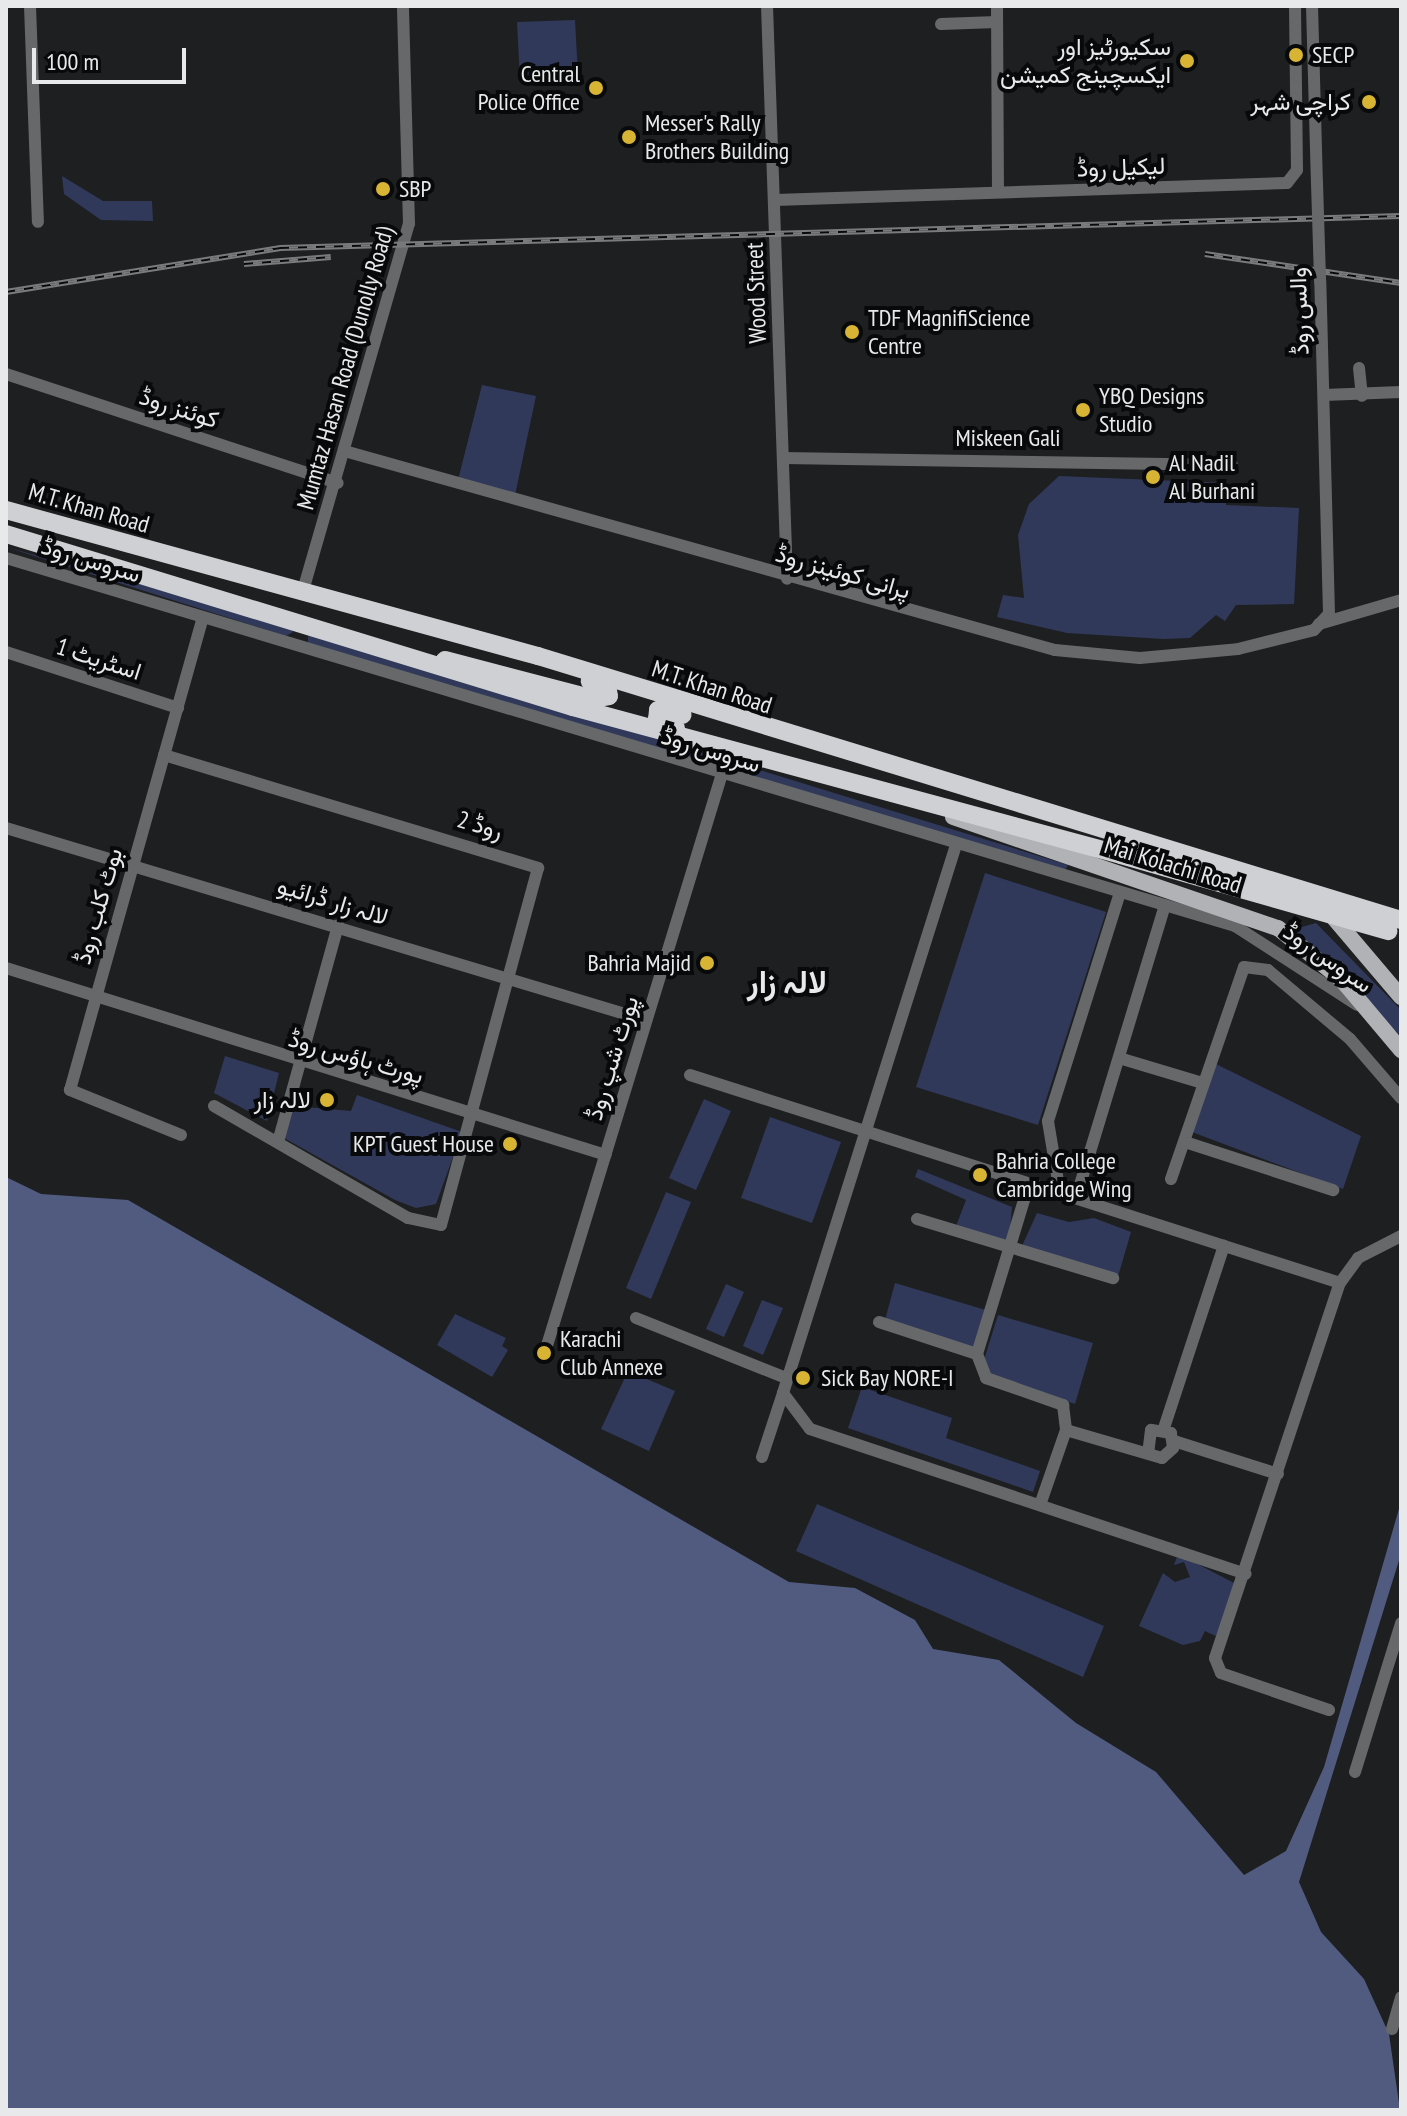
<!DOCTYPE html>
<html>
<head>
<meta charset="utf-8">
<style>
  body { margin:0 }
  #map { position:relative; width:1407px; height:2116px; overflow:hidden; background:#1e1f21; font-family:"PT Sans Narrow",Vazirmatn,sans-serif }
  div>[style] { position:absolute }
  .green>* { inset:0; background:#31395b }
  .water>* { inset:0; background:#515b80 }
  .minor>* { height:12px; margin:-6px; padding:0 6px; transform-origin:6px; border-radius:6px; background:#676869 }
  .major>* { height:16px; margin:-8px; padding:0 8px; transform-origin:8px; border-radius:8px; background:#b1b2b5 }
  .highway>* { height:18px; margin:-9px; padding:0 9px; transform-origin:9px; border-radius:9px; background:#cfd0d3 }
  .rail>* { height:6px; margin-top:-3px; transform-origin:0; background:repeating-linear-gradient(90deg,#08090a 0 9px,#7a7b7d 0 18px); box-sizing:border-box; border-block:2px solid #7a7b7d }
  .minor-bridge>* { height:12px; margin:-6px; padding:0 6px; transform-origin:6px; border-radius:6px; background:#676869 }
  .highway-bridge>* { height:18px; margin:-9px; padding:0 9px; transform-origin:9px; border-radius:9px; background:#cfd0d3 }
  .dots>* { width:22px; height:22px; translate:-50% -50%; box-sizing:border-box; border:4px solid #08090a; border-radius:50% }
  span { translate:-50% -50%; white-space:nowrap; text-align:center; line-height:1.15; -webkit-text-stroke:8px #08090a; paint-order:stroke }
  .poi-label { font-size:24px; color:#e8e9ea }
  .right { translate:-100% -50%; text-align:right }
  .left { translate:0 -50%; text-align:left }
  .street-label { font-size:24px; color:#e8e9ea }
  .district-label { font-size:32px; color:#e8e9ea; font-weight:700 }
  .frame { position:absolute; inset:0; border:8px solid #e8e9ea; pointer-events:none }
  .scale { position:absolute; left:32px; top:48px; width:154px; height:36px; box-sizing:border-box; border:4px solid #e8e9ea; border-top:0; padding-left:10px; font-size:24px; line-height:28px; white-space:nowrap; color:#e8e9ea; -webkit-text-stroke:6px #08090a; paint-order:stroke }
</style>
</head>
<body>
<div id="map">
  <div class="green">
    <div style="clip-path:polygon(575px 20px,578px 76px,520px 78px,517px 22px)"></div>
    <div style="clip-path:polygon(62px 176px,103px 201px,152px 201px,153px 221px,101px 220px,64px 194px)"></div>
    <div style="clip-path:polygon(482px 385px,536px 396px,514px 500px,457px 484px)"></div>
    <div style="clip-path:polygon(1059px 476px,1226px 483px,1226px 505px,1299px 508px,1294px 604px,1236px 605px,1225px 621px,1216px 615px,1190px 638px,1163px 639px,1067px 633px,997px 617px,1003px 595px,1024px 598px,1018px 535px,1029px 504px)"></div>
    <div style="clip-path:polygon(6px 547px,290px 626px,293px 632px,286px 636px)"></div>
    <div style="clip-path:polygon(308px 635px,597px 720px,1068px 865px,1064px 872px,308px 645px)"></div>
    <div style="clip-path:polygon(985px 873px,1106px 912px,1038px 1125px,916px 1087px)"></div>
    <div style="clip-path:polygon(1316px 923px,1401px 1010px,1401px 1036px,1291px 930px)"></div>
    <div style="clip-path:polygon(225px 1056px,279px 1073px,267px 1121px,214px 1093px)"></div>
    <div style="clip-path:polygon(1214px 1063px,1361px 1136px,1343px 1189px,1192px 1132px)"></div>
    <div style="clip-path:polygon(357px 1095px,462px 1132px,436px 1204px,416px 1208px,395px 1200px,284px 1138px,294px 1106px,351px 1111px)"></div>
    <div style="clip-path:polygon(704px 1099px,731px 1111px,696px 1190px,669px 1178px)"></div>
    <div style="clip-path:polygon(770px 1117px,841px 1142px,812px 1223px,741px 1198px)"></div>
    <div style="clip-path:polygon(918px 1169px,1012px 1207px,1009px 1241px,956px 1226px,966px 1200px,915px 1177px)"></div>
    <div style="clip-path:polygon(666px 1192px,691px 1202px,651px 1299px,626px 1288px)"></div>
    <div style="clip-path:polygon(1037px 1213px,1069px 1222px,1094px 1218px,1131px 1232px,1117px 1280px,1022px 1246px)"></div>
    <div style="clip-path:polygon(895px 1283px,989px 1311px,974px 1348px,885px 1320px)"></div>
    <div style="clip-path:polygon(726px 1284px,744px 1292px,724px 1337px,706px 1329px)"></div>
    <div style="clip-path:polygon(762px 1300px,783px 1308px,763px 1355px,743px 1346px)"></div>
    <div style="clip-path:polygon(455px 1314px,506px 1338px,502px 1346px,508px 1350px,492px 1377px,437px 1345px)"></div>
    <div style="clip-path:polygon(998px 1315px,1093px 1343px,1075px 1404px,988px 1374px,983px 1363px)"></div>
    <div style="clip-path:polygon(628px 1371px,675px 1391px,649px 1451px,601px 1429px)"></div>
    <div style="clip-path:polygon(862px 1387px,952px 1418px,946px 1438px,1040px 1471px,1033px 1492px,848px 1428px)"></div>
    <div style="clip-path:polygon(817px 1504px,1104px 1626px,1083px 1677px,796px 1551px)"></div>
    <div style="clip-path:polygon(1178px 1554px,1238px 1585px,1216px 1636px,1205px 1631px,1200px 1641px,1183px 1645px,1139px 1626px,1163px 1573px,1175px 1582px,1190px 1577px,1184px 1562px,1174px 1565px)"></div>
  </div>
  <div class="water">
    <div style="clip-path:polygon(6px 1177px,41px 1194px,128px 1200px,789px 1582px,855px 1588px,915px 1620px,933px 1649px,999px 1660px,1076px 1723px,1156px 1772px,1244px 1875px,1286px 1851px,1324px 1767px,1401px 1502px,1401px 1554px,1299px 1882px,1321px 1932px,1364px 1979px,1389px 2034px,1400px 2110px,6px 2110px)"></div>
  </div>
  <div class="minor">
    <div style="left:30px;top:6px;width:216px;rotate:87.9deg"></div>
    <div style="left:767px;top:6px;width:573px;rotate:88deg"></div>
    <div style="left:997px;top:6px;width:186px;rotate:89.7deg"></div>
    <div style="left:1312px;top:6px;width:177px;rotate:88.4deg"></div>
    <div style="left:941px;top:24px;width:56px;rotate:-2deg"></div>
    <div style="left:775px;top:200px;width:512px;rotate:-1.9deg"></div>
    <div style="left:1287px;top:183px;width:16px;rotate:-52deg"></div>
    <div style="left:1297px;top:170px;width:164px;rotate:-90.7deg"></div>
    <div style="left:1359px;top:368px;width:28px;rotate:84deg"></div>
    <div style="left:6px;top:374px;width:349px;rotate:18.2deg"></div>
    <div style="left:1324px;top:395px;width:77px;rotate:-2.2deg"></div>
    <div style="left:348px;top:452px;width:734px;rotate:15.65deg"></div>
    <div style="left:1055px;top:650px;width:85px;rotate:5.4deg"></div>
    <div style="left:1140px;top:658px;width:98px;rotate:-5.2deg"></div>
    <div style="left:1238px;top:649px;width:78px;rotate:-14deg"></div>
    <div style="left:1314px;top:630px;width:22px;rotate:-47deg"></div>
    <div style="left:1329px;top:614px;width:333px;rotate:-91.5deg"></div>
    <div style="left:784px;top:458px;width:448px;rotate:0.9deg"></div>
    <div style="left:6px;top:558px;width:1283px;rotate:16.67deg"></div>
    <div style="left:1235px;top:926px;width:145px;rotate:32.9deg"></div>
    <div style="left:302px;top:594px;width:385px;rotate:-73.9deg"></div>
    <div style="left:409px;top:224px;width:218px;rotate:-91.6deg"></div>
    <div style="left:1319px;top:624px;width:85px;rotate:-16.3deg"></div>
    <div style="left:6px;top:652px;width:181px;rotate:18deg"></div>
    <div style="left:164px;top:755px;width:391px;rotate:16.8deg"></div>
    <div style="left:538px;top:868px;width:370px;rotate:105.2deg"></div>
    <div style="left:441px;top:1225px;width:34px;rotate:-168deg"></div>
    <div style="left:408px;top:1218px;width:224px;rotate:-150deg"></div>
    <div style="left:6px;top:828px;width:667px;rotate:16.72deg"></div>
    <div style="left:956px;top:845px;width:575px;rotate:107.52deg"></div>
    <div style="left:783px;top:1393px;width:45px;rotate:53.1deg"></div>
    <div style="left:810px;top:1429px;width:459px;rotate:18.4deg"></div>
    <div style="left:6px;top:968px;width:628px;rotate:17.31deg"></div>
    <div style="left:1119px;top:1058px;width:88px;rotate:16.6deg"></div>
    <div style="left:690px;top:1075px;width:682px;rotate:17.74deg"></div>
    <div style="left:181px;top:1135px;width:120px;rotate:-157.9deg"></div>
    <div style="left:70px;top:1090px;width:490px;rotate:-74.3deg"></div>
    <div style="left:278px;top:1142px;width:225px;rotate:-74.5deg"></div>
    <div style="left:1185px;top:1142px;width:156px;rotate:18deg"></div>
    <div style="left:1171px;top:1179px;width:224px;rotate:-71deg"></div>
    <div style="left:1244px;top:967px;width:24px;rotate:7deg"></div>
    <div style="left:1268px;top:970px;width:107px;rotate:40.1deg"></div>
    <div style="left:1350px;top:1039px;width:78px;rotate:49.2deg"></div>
    <div style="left:1060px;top:1193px;width:73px;rotate:-99.5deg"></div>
    <div style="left:1048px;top:1121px;width:240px;rotate:-72.5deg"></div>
    <div style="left:1076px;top:1198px;width:306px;rotate:-73.1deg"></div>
    <div style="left:917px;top:1219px;width:205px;rotate:16.8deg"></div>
    <div style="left:636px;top:1318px;width:162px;rotate:21.8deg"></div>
    <div style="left:879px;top:1322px;width:103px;rotate:18.1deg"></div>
    <div style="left:977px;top:1354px;width:26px;rotate:69deg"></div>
    <div style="left:986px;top:1378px;width:82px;rotate:19.3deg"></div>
    <div style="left:1063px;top:1405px;width:25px;rotate:83deg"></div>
    <div style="left:545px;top:1352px;width:601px;rotate:-72.98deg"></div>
    <div style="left:977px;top:1354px;width:178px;rotate:-73deg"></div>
    <div style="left:1164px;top:1428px;width:192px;rotate:-71.8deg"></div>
    <div style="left:1174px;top:1441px;width:109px;rotate:17.6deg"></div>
    <div style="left:762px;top:1457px;width:67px;rotate:-71.8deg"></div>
    <div style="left:1040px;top:1505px;width:79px;rotate:-70.9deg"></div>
    <div style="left:1066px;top:1430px;width:100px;rotate:16.3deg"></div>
    <div style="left:1162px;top:1458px;width:15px;rotate:-42deg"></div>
    <div style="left:1173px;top:1448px;width:15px;rotate:-98deg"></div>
    <div style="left:1171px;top:1433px;width:20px;rotate:-171deg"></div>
    <div style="left:1151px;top:1430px;width:23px;rotate:97deg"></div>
    <div style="left:1329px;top:1710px;width:114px;rotate:-161.1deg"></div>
    <div style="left:1221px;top:1673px;width:16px;rotate:-112deg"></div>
    <div style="left:1215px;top:1658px;width:395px;rotate:-71.6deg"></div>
    <div style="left:1340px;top:1283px;width:31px;rotate:-54deg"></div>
    <div style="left:1358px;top:1258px;width:48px;rotate:-27.1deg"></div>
    <div style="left:1355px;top:1772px;width:156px;rotate:-72.8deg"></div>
    <div style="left:1392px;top:2029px;width:33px;rotate:-74deg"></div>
  </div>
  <div class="major">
    <div style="left:953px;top:817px;width:343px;rotate:18.9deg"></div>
    <div style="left:1278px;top:928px;width:82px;rotate:39.1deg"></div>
    <div style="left:1342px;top:980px;width:92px;rotate:49.9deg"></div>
    <div style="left:1328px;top:911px;width:113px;rotate:49.7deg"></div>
  </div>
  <div class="highway">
    <div style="left:6px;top:510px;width:552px;rotate:15.35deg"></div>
    <div style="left:538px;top:656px;width:902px;rotate:17.01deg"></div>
    <div style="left:6px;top:534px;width:593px;rotate:16.97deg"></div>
    <div style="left:573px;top:707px;width:568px;rotate:15.11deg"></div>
    <div style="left:445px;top:660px;width:154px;rotate:14.7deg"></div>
    <div style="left:594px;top:699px;width:15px;rotate:-11deg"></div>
    <div style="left:609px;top:696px;width:10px;rotate:-101deg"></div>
    <div style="left:607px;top:686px;width:18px;rotate:-164deg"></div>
    <div style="left:676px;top:728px;width:21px;rotate:-157deg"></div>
    <div style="left:657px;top:720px;width:10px;rotate:-84deg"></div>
    <div style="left:658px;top:710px;width:25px;rotate:11deg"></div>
  </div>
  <div class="rail">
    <div style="left:1205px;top:254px;width:198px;rotate:8.4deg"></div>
    <div style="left:244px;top:264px;width:87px;rotate:-4.6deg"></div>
    <div style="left:6px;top:292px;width:278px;rotate:-9.1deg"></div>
    <div style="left:280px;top:248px;width:1121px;rotate:-1.64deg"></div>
  </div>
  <div class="minor-bridge">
    <div style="left:1317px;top:183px;width:98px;rotate:88.2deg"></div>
  </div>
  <div class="highway-bridge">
    <div style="left:1121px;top:855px;width:278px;rotate:15.9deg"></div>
  </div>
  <div class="dots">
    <div style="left:1296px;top:55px;background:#d8b434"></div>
    <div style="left:1187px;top:61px;background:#d8b434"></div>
    <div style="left:596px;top:88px;background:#d8b434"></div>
    <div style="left:1369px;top:102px;background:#d8b434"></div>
    <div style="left:629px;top:137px;background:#d8b434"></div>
    <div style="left:383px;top:189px;background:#d8b434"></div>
    <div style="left:852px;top:332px;background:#d8b434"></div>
    <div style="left:1083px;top:410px;background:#d8b434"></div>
    <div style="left:1153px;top:477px;background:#d8b434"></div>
    <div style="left:707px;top:963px;background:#d8b434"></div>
    <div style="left:327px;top:1100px;background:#d8b434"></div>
    <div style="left:510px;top:1144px;background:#d8b434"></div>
    <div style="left:980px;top:1175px;background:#d8b434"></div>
    <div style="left:544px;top:1353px;background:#d8b434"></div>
    <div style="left:803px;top:1378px;background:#d8b434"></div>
  </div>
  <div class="poi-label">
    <span class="right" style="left:1171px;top:61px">سکیورٹیز اور<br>ایکسچینج کمیشن</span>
    <span class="left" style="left:1312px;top:55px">SECP</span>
    <span class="right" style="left:580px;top:88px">Central<br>Police Office</span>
    <span class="right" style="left:1351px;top:102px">کراچی شہر</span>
    <span class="left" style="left:645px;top:137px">Messer's Rally<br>Brothers Building</span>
    <span class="left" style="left:399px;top:189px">SBP</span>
    <span class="left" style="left:868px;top:332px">TDF MagnifiScience<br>Centre</span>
    <span class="left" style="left:1099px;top:410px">YBQ Designs<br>Studio</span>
    <span class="left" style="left:1169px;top:477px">Al Nadil<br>Al Burhani</span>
    <span class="right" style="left:691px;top:963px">Bahria Majid</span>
    <span class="right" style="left:311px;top:1100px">لالہ زار</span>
    <span class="right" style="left:494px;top:1144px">KPT Guest House</span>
    <span class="left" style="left:996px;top:1175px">Bahria College<br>Cambridge Wing</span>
    <span class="left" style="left:560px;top:1353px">Karachi<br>Club Annexe</span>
    <span class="left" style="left:821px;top:1378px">Sick Bay NORE-I</span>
  </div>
  <div class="street-label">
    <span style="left:1121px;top:167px;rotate:-2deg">لیکیل روڈ</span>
    <span style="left:756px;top:293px;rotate:-92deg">Wood Street</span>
    <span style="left:1299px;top:311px;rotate:-92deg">والس روڈ</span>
    <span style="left:345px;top:368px;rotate:-74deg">Mumtaz Hasan Road (Dunolly Road)</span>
    <span style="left:179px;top:408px;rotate:18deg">کوئنز روڈ</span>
    <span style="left:1008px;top:438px">Miskeen Gali</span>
    <span style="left:89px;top:508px;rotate:16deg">M.T. Khan Road</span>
    <span style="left:91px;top:560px;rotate:17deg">سروس روڈ</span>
    <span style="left:843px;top:572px;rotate:16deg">پرانی کوئینز روڈ</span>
    <span style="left:99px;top:659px;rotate:18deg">اسٹریٹ 1</span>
    <span style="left:712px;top:687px;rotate:18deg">M.T. Khan Road</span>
    <span style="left:711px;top:750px;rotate:17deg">سروس روڈ</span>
    <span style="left:480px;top:825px;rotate:16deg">روڈ 2</span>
    <span style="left:1173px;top:865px;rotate:17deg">Mai Kolachi Road</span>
    <span style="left:333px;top:901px;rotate:17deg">لالہ زار ڈرائیو</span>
    <span style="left:98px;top:906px;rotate:-74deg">بوٹ کلب روڈ</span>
    <span style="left:1328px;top:958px;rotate:35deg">سروس روڈ</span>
    <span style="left:356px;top:1057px;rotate:16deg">پورٹ ہاؤس روڈ</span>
    <span style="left:612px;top:1058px;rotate:-73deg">پورٹ شپ روڈ</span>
  </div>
  <div class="district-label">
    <span style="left:787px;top:981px">لالہ زار</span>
  </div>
  <div class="frame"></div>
  <div class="scale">100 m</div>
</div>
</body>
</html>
